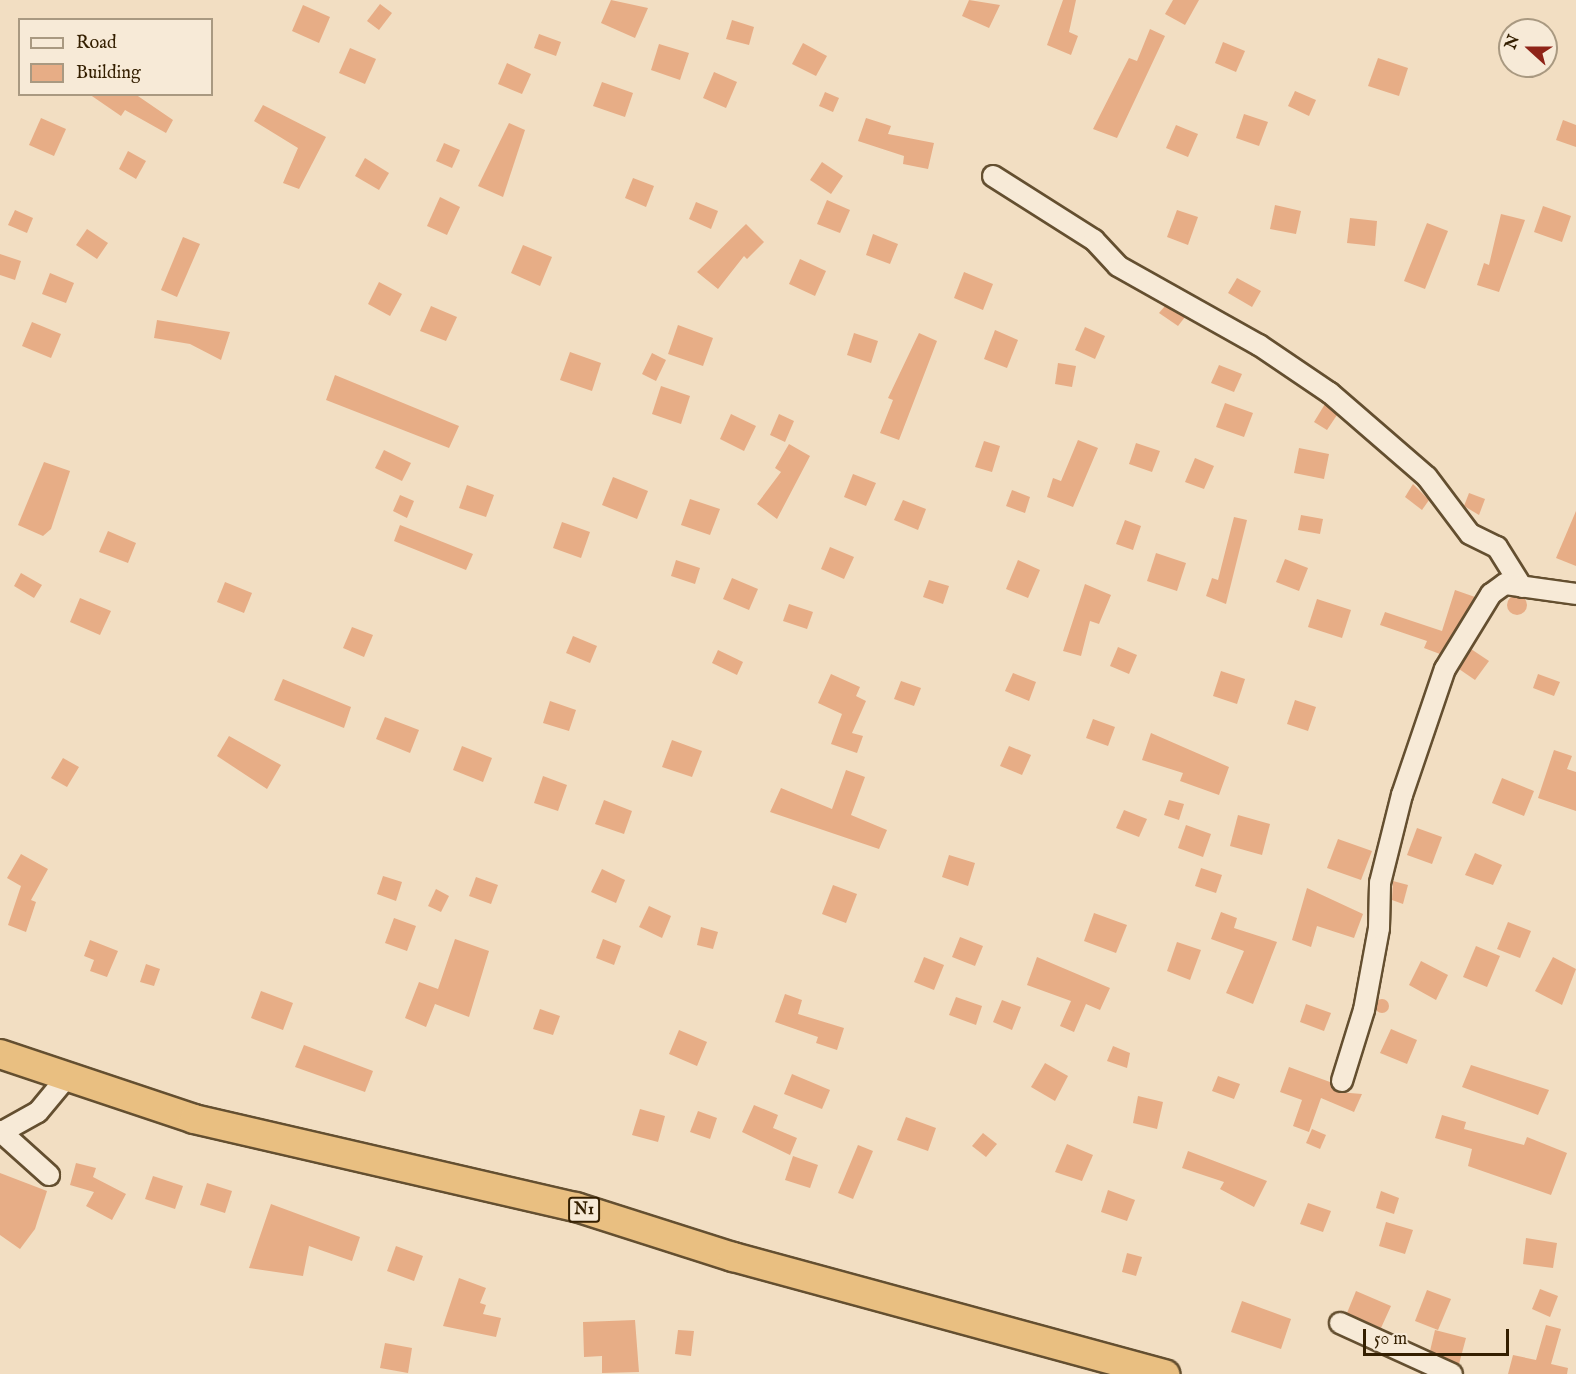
<!DOCTYPE html>
<html>
<head>
<meta charset="utf-8">
<style>
  body { margin:0 }
  #map { position:relative; width:1576px; height:1374px; overflow:hidden; background:#f2dec2; font-family:"IM FELL English",serif }
  div>[style] { position:absolute }
  .building>* { inset:0; background:#e7ad86 }
  .round { border-radius:50% }
  .roads { filter:drop-shadow(2px 0 #644f30) drop-shadow(-2px 0 #644f30) drop-shadow(0 2px #644f30) drop-shadow(0 -2px #644f30) }
  .minor>* { height:20px; margin:-10px; padding:0 10px; transform-origin:10px; border-radius:10px; background:#f7ead7 }
  .highway>* { height:28px; margin:-14px; padding:0 14px; transform-origin:14px; border-radius:14px; background:#e9bf81 }
  span { translate:-50% -50%; white-space:nowrap; text-align:center; line-height:1.15; -webkit-text-stroke:4.5px #f7ead7; paint-order:stroke }
  .shield-label span { padding:2px 4px; background:#f7ead7; border:2px solid; border-radius:4px; -webkit-text-stroke-width:0 }
  .shield-label { font-size:16px; color:#341f00; font-weight:700 }
  .legend { position:absolute; left:18px; top:18px; width:195px; height:78px; box-sizing:border-box; background:#f7ead7; border:2px solid #a99981; margin:0; padding:8px 10px; list-style:none; font-size:18px; color:#341f00 }
  .legend li { display:flex; align-items:center; gap:12px; height:30px }
  .legend b { width:30px; border:2px solid #a99981 }
  .north { position:absolute; left:1498px; top:18px; width:60px; height:60px; box-sizing:border-box; background:#f7ead7; border:2px solid #a99981; border-radius:50%; rotate:291deg; font-size:16px; font-weight:700; line-height:24px; text-align:center; color:#341f00 }
  .north::after { content:''; display:block; margin:auto; width:21px; height:27px; background:#8f2418; clip-path:polygon(50% 0,100% 100%,50% 72%,0 100%) }
  .scale { position:absolute; left:1363px; top:1329px; width:146px; height:27px; box-sizing:border-box; border:3px solid #341f00; border-top:0; padding-left:8px; font-size:18px; line-height:21px; white-space:nowrap; color:#341f00; -webkit-text-stroke:4px #f7ead7; paint-order:stroke }
</style>
</head>
<body>
<div id="map">
  <div class="building">
    <div style="clip-path:polygon(611px 0,648px 8px,635px 38px,601px 23px)"></div>
    <div style="clip-path:polygon(969px 0,1000px 5px,989px 28px,962px 16px)"></div>
    <div style="clip-path:polygon(1063px 0,1076px 0,1069px 32px,1078px 36px,1071px 55px,1047px 45px)"></div>
    <div style="clip-path:polygon(1173px 0,1199px 0,1185px 25px,1165px 14px)"></div>
    <div style="clip-path:polygon(380px 4px,392px 13px,379px 30px,367px 21px)"></div>
    <div style="clip-path:polygon(303px 5px,330px 17px,319px 43px,292px 31px)"></div>
    <div style="clip-path:polygon(732px 20px,754px 27px,749px 45px,726px 39px)"></div>
    <div style="clip-path:polygon(1150px 29px,1165px 36px,1117px 138px,1093px 129px,1129px 58px,1137px 61px)"></div>
    <div style="clip-path:polygon(539px 34px,561px 42px,556px 56px,534px 48px)"></div>
    <div style="clip-path:polygon(1223px 42px,1245px 51px,1236px 72px,1215px 63px)"></div>
    <div style="clip-path:polygon(803px 43px,827px 56px,816px 76px,792px 64px)"></div>
    <div style="clip-path:polygon(659px 44px,689px 53px,680px 80px,651px 70px)"></div>
    <div style="clip-path:polygon(350px 48px,376px 59px,365px 84px,339px 73px)"></div>
    <div style="clip-path:polygon(1378px 58px,1408px 68px,1399px 96px,1368px 86px)"></div>
    <div style="clip-path:polygon(507px 63px,531px 74px,522px 94px,498px 84px)"></div>
    <div style="clip-path:polygon(714px 72px,737px 82px,726px 108px,703px 98px)"></div>
    <div style="clip-path:polygon(602px 82px,633px 93px,625px 117px,593px 106px)"></div>
    <div style="clip-path:polygon(1295px 91px,1316px 100px,1309px 116px,1288px 106px)"></div>
    <div style="clip-path:polygon(825px 92px,839px 98px,833px 112px,819px 106px)"></div>
    <div style="clip-path:polygon(89px 94px,135px 94px,173px 120px,166px 133px,125px 110px,121px 116px)"></div>
    <div style="clip-path:polygon(263px 105px,326px 137px,299px 189px,283px 183px,298px 148px,254px 121px)"></div>
    <div style="clip-path:polygon(1244px 114px,1268px 122px,1259px 146px,1236px 138px)"></div>
    <div style="clip-path:polygon(41px 118px,66px 129px,54px 156px,29px 145px)"></div>
    <div style="clip-path:polygon(866px 118px,891px 126px,888px 134px,934px 143px,928px 169px,903px 164px,904px 156px,858px 141px)"></div>
    <div style="clip-path:polygon(1563px 120px,1576px 125px,1576px 147px,1556px 140px)"></div>
    <div style="clip-path:polygon(509px 123px,525px 130px,503px 197px,478px 186px)"></div>
    <div style="clip-path:polygon(1176px 125px,1198px 134px,1188px 157px,1166px 148px)"></div>
    <div style="clip-path:polygon(444px 143px,460px 150px,452px 168px,436px 161px)"></div>
    <div style="clip-path:polygon(128px 151px,146px 161px,136px 179px,119px 169px)"></div>
    <div style="clip-path:polygon(365px 158px,389px 173px,379px 190px,355px 176px)"></div>
    <div style="clip-path:polygon(822px 162px,843px 176px,831px 194px,810px 180px)"></div>
    <div style="clip-path:polygon(633px 178px,654px 186px,646px 207px,625px 198px)"></div>
    <div style="clip-path:polygon(440px 197px,460px 207px,447px 235px,427px 226px)"></div>
    <div style="clip-path:polygon(827px 200px,850px 210px,840px 233px,817px 224px)"></div>
    <div style="clip-path:polygon(696px 202px,718px 211px,711px 229px,689px 219px)"></div>
    <div style="clip-path:polygon(1275px 205px,1301px 211px,1296px 234px,1270px 229px)"></div>
    <div style="clip-path:polygon(1543px 206px,1571px 216px,1562px 242px,1534px 232px)"></div>
    <div style="clip-path:polygon(15px 210px,33px 218px,27px 233px,8px 225px)"></div>
    <div style="clip-path:polygon(1177px 210px,1198px 217px,1188px 245px,1167px 237px)"></div>
    <div style="clip-path:polygon(1501px 214px,1525px 220px,1499px 292px,1477px 285px,1484px 263px,1489px 265px)"></div>
    <div style="clip-path:polygon(1350px 218px,1377px 221px,1375px 246px,1347px 243px)"></div>
    <div style="clip-path:polygon(1427px 223px,1448px 231px,1425px 289px,1404px 281px)"></div>
    <div style="clip-path:polygon(746px 224px,764px 242px,747px 259px,744px 256px,718px 289px,697px 272px)"></div>
    <div style="clip-path:polygon(87px 229px,108px 243px,97px 259px,76px 245px)"></div>
    <div style="clip-path:polygon(873px 234px,898px 244px,890px 264px,866px 255px)"></div>
    <div style="clip-path:polygon(183px 237px,200px 244px,177px 297px,161px 290px)"></div>
    <div style="clip-path:polygon(523px 245px,552px 257px,540px 286px,511px 273px)"></div>
    <div style="clip-path:polygon(0 254px,21px 261px,15px 280px,0 275px)"></div>
    <div style="clip-path:polygon(800px 259px,826px 271px,815px 296px,789px 284px)"></div>
    <div style="clip-path:polygon(964px 272px,993px 284px,983px 310px,954px 298px)"></div>
    <div style="clip-path:polygon(50px 273px,74px 283px,66px 303px,42px 294px)"></div>
    <div style="clip-path:polygon(1237px 278px,1261px 291px,1252px 307px,1228px 293px)"></div>
    <div style="clip-path:polygon(379px 282px,402px 294px,390px 316px,368px 304px)"></div>
    <div style="clip-path:polygon(431px 306px,457px 317px,446px 341px,420px 331px)"></div>
    <div style="clip-path:polygon(1165px 306px,1185px 317px,1178px 326px,1159px 313px)"></div>
    <div style="clip-path:polygon(157px 320px,230px 332px,221px 360px,190px 344px,154px 338px)"></div>
    <div style="clip-path:polygon(32px 322px,61px 334px,51px 358px,22px 346px)"></div>
    <div style="clip-path:polygon(678px 325px,713px 338px,703px 366px,668px 354px)"></div>
    <div style="clip-path:polygon(1085px 327px,1105px 336px,1095px 359px,1075px 350px)"></div>
    <div style="clip-path:polygon(995px 330px,1018px 340px,1007px 368px,984px 359px)"></div>
    <div style="clip-path:polygon(854px 333px,878px 341px,871px 363px,847px 355px)"></div>
    <div style="clip-path:polygon(919px 333px,937px 341px,899px 440px,880px 433px,893px 400px,888px 398px)"></div>
    <div style="clip-path:polygon(570px 352px,601px 363px,592px 391px,560px 380px)"></div>
    <div style="clip-path:polygon(652px 353px,666px 360px,656px 381px,642px 374px)"></div>
    <div style="clip-path:polygon(1058px 363px,1076px 366px,1072px 387px,1055px 384px)"></div>
    <div style="clip-path:polygon(1219px 365px,1242px 374px,1234px 392px,1211px 383px)"></div>
    <div style="clip-path:polygon(335px 375px,459px 426px,449px 448px,326px 400px)"></div>
    <div style="clip-path:polygon(661px 386px,690px 396px,681px 424px,652px 414px)"></div>
    <div style="clip-path:polygon(1225px 403px,1253px 413px,1244px 437px,1216px 427px)"></div>
    <div style="clip-path:polygon(1325px 404px,1337px 415px,1327px 430px,1314px 422px)"></div>
    <div style="clip-path:polygon(731px 414px,756px 426px,744px 451px,720px 439px)"></div>
    <div style="clip-path:polygon(779px 414px,794px 421px,785px 442px,770px 435px)"></div>
    <div style="clip-path:polygon(1078px 440px,1098px 448px,1073px 507px,1047px 497px,1053px 478px,1061px 481px)"></div>
    <div style="clip-path:polygon(984px 441px,1000px 446px,992px 472px,975px 467px)"></div>
    <div style="clip-path:polygon(1136px 443px,1160px 451px,1152px 472px,1129px 464px)"></div>
    <div style="clip-path:polygon(789px 444px,810px 456px,777px 519px,757px 504px,781px 472px,775px 468px)"></div>
    <div style="clip-path:polygon(1299px 448px,1329px 454px,1324px 479px,1294px 473px)"></div>
    <div style="clip-path:polygon(384px 450px,411px 463px,402px 481px,375px 468px)"></div>
    <div style="clip-path:polygon(1195px 458px,1214px 466px,1204px 489px,1185px 482px)"></div>
    <div style="clip-path:polygon(44px 462px,70px 471px,51px 529px,43px 536px,18px 525px)"></div>
    <div style="clip-path:polygon(853px 474px,876px 483px,866px 506px,844px 497px)"></div>
    <div style="clip-path:polygon(613px 477px,648px 491px,637px 519px,602px 505px)"></div>
    <div style="clip-path:polygon(1413px 484px,1429px 500px,1422px 510px,1405px 497px)"></div>
    <div style="clip-path:polygon(467px 485px,494px 495px,486px 517px,459px 508px)"></div>
    <div style="clip-path:polygon(1012px 490px,1030px 497px,1025px 513px,1006px 506px)"></div>
    <div style="clip-path:polygon(1469px 493px,1485px 499px,1479px 515px,1464px 506px)"></div>
    <div style="clip-path:polygon(400px 495px,414px 501px,407px 518px,393px 511px)"></div>
    <div style="clip-path:polygon(690px 499px,720px 509px,710px 535px,681px 525px)"></div>
    <div style="clip-path:polygon(903px 500px,926px 509px,918px 530px,894px 520px)"></div>
    <div style="clip-path:polygon(1576px 511px,1576px 566px,1556px 558px)"></div>
    <div style="clip-path:polygon(1301px 515px,1323px 519px,1320px 534px,1298px 530px)"></div>
    <div style="clip-path:polygon(1234px 517px,1247px 520px,1226px 604px,1206px 596px,1212px 578px,1218px 580px)"></div>
    <div style="clip-path:polygon(1125px 520px,1141px 526px,1133px 550px,1116px 544px)"></div>
    <div style="clip-path:polygon(562px 522px,590px 532px,581px 558px,553px 548px)"></div>
    <div style="clip-path:polygon(400px 525px,473px 554px,466px 570px,394px 541px)"></div>
    <div style="clip-path:polygon(108px 531px,136px 543px,128px 563px,99px 552px)"></div>
    <div style="clip-path:polygon(830px 547px,854px 557px,844px 579px,821px 569px)"></div>
    <div style="clip-path:polygon(1156px 553px,1186px 563px,1177px 591px,1147px 581px)"></div>
    <div style="clip-path:polygon(1285px 559px,1308px 568px,1299px 591px,1276px 582px)"></div>
    <div style="clip-path:polygon(676px 560px,700px 568px,695px 584px,671px 576px)"></div>
    <div style="clip-path:polygon(1018px 560px,1040px 570px,1028px 598px,1006px 589px)"></div>
    <div style="clip-path:polygon(21px 573px,42px 585px,34px 598px,14px 586px)"></div>
    <div style="clip-path:polygon(732px 578px,758px 589px,749px 610px,723px 599px)"></div>
    <div style="clip-path:polygon(929px 580px,949px 586px,943px 604px,923px 597px)"></div>
    <div style="clip-path:polygon(225px 582px,252px 593px,244px 613px,217px 602px)"></div>
    <div style="clip-path:polygon(1085px 584px,1111px 595px,1099px 624px,1090px 621px,1081px 656px,1063px 651px)"></div>
    <div style="clip-path:polygon(1455px 590px,1475px 597px,1440px 654px,1424px 648px,1427px 641px,1380px 625px,1385px 612px,1442px 631px)"></div>
    <div class="round" style="left:1507px;top:595px;width:20px;height:20px"></div>
    <div style="clip-path:polygon(80px 598px,111px 611px,100px 635px,70px 622px)"></div>
    <div style="clip-path:polygon(1317px 599px,1351px 610px,1342px 638px,1308px 627px)"></div>
    <div style="clip-path:polygon(789px 604px,813px 612px,807px 629px,783px 621px)"></div>
    <div style="clip-path:polygon(352px 627px,373px 635px,364px 657px,343px 648px)"></div>
    <div style="clip-path:polygon(573px 636px,597px 646px,590px 663px,566px 653px)"></div>
    <div style="clip-path:polygon(1118px 647px,1137px 655px,1129px 674px,1110px 666px)"></div>
    <div style="clip-path:polygon(1471px 649px,1489px 661px,1475px 680px,1459px 669px)"></div>
    <div style="clip-path:polygon(718px 650px,743px 662px,737px 675px,712px 663px)"></div>
    <div style="clip-path:polygon(1221px 671px,1245px 679px,1237px 704px,1213px 696px)"></div>
    <div style="clip-path:polygon(1013px 673px,1036px 682px,1029px 701px,1005px 691px)"></div>
    <div style="clip-path:polygon(831px 674px,860px 687px,856px 696px,866px 701px,852px 733px,863px 736px,857px 753px,831px 744px,842px 714px,818px 703px)"></div>
    <div style="clip-path:polygon(1538px 674px,1560px 682px,1554px 696px,1533px 688px)"></div>
    <div style="clip-path:polygon(283px 679px,351px 707px,344px 728px,274px 700px)"></div>
    <div style="clip-path:polygon(901px 681px,921px 688px,914px 706px,894px 699px)"></div>
    <div style="clip-path:polygon(1295px 700px,1316px 707px,1308px 731px,1287px 724px)"></div>
    <div style="clip-path:polygon(550px 701px,576px 710px,569px 731px,543px 723px)"></div>
    <div style="clip-path:polygon(385px 717px,419px 730px,410px 753px,376px 739px)"></div>
    <div style="clip-path:polygon(1093px 719px,1115px 727px,1108px 746px,1086px 738px)"></div>
    <div style="clip-path:polygon(1151px 733px,1229px 767px,1219px 795px,1180px 781px,1183px 773px,1142px 760px)"></div>
    <div style="clip-path:polygon(229px 736px,281px 765px,267px 789px,217px 756px)"></div>
    <div style="clip-path:polygon(672px 740px,702px 751px,692px 777px,662px 767px)"></div>
    <div style="clip-path:polygon(462px 746px,492px 758px,483px 782px,453px 770px)"></div>
    <div style="clip-path:polygon(1009px 746px,1031px 755px,1022px 775px,1000px 766px)"></div>
    <div style="clip-path:polygon(1554px 750px,1572px 756px,1567px 769px,1576px 772px,1576px 811px,1538px 798px)"></div>
    <div style="clip-path:polygon(63px 758px,79px 767px,67px 787px,51px 778px)"></div>
    <div style="clip-path:polygon(846px 770px,865px 777px,851px 815px,887px 830px,879px 849px,770px 812px,781px 788px,832px 809px)"></div>
    <div style="clip-path:polygon(543px 776px,567px 785px,558px 811px,534px 803px)"></div>
    <div style="clip-path:polygon(1502px 778px,1534px 791px,1524px 816px,1492px 803px)"></div>
    <div style="clip-path:polygon(604px 800px,632px 811px,624px 834px,595px 824px)"></div>
    <div style="clip-path:polygon(1169px 800px,1184px 804px,1179px 820px,1164px 815px)"></div>
    <div style="clip-path:polygon(1124px 810px,1147px 819px,1139px 837px,1116px 828px)"></div>
    <div style="clip-path:polygon(1238px 815px,1270px 824px,1262px 855px,1230px 846px)"></div>
    <div style="clip-path:polygon(1186px 825px,1211px 834px,1203px 857px,1178px 848px)"></div>
    <div style="clip-path:polygon(1417px 828px,1442px 837px,1432px 864px,1407px 855px)"></div>
    <div style="clip-path:polygon(1338px 839px,1372px 851px,1361px 880px,1327px 868px)"></div>
    <div style="clip-path:polygon(1475px 853px,1502px 865px,1493px 885px,1465px 875px)"></div>
    <div style="clip-path:polygon(21px 854px,48px 869px,31px 900px,36px 902px,26px 932px,8px 925px,21px 886px,7px 878px)"></div>
    <div style="clip-path:polygon(949px 855px,975px 863px,968px 886px,942px 877px)"></div>
    <div style="clip-path:polygon(1201px 868px,1222px 875px,1216px 893px,1195px 886px)"></div>
    <div style="clip-path:polygon(602px 869px,625px 880px,616px 903px,591px 892px)"></div>
    <div style="clip-path:polygon(383px 876px,402px 882px,396px 901px,377px 894px)"></div>
    <div style="clip-path:polygon(476px 877px,498px 885px,491px 904px,469px 896px)"></div>
    <div style="clip-path:polygon(1393px 881px,1408px 885px,1403px 904px,1392px 900px)"></div>
    <div style="clip-path:polygon(833px 885px,857px 894px,846px 923px,822px 914px)"></div>
    <div style="clip-path:polygon(1307px 888px,1363px 914px,1354px 938px,1317px 926px,1311px 947px,1292px 940px)"></div>
    <div style="clip-path:polygon(436px 889px,449px 896px,441px 912px,428px 906px)"></div>
    <div style="clip-path:polygon(649px 906px,671px 916px,662px 938px,639px 927px)"></div>
    <div style="clip-path:polygon(1221px 912px,1237px 918px,1234px 928px,1277px 942px,1253px 1004px,1226px 993px,1244px 951px,1211px 939px)"></div>
    <div style="clip-path:polygon(1094px 913px,1127px 925px,1116px 953px,1084px 941px)"></div>
    <div style="clip-path:polygon(394px 918px,416px 926px,407px 951px,385px 943px)"></div>
    <div style="clip-path:polygon(1508px 922px,1531px 931px,1520px 958px,1497px 949px)"></div>
    <div style="clip-path:polygon(701px 927px,718px 932px,713px 949px,697px 945px)"></div>
    <div style="clip-path:polygon(960px 937px,983px 946px,975px 966px,952px 957px)"></div>
    <div style="clip-path:polygon(455px 939px,489px 951px,469px 1017px,435px 1004px,426px 1027px,405px 1018px,419px 982px,438px 989px)"></div>
    <div style="clip-path:polygon(603px 939px,621px 946px,614px 965px,596px 958px)"></div>
    <div style="clip-path:polygon(90px 940px,118px 951px,107px 977px,90px 971px,94px 960px,84px 956px)"></div>
    <div style="clip-path:polygon(1177px 942px,1201px 950px,1190px 980px,1167px 971px)"></div>
    <div style="clip-path:polygon(1476px 946px,1500px 956px,1487px 987px,1463px 977px)"></div>
    <div style="clip-path:polygon(924px 957px,944px 965px,934px 990px,914px 982px)"></div>
    <div style="clip-path:polygon(1037px 957px,1110px 988px,1100px 1010px,1086px 1004px,1074px 1032px,1060px 1026px,1071px 1001px,1027px 985px)"></div>
    <div style="clip-path:polygon(1553px 957px,1576px 969px,1562px 1005px,1535px 991px)"></div>
    <div style="clip-path:polygon(1421px 961px,1448px 975px,1436px 1000px,1409px 985px)"></div>
    <div style="clip-path:polygon(146px 964px,160px 969px,154px 986px,140px 982px)"></div>
    <div style="clip-path:polygon(261px 991px,293px 1003px,283px 1030px,251px 1018px)"></div>
    <div style="clip-path:polygon(785px 994px,802px 1000px,798px 1014px,844px 1028px,837px 1050px,816px 1043px,818px 1037px,775px 1022px)"></div>
    <div style="clip-path:polygon(956px 997px,982px 1006px,976px 1025px,949px 1015px)"></div>
    <div class="round" style="left:1375px;top:999px;width:14px;height:14px"></div>
    <div style="clip-path:polygon(1002px 1000px,1021px 1007px,1012px 1030px,993px 1022px)"></div>
    <div style="clip-path:polygon(1306px 1004px,1331px 1013px,1324px 1031px,1300px 1022px)"></div>
    <div style="clip-path:polygon(540px 1009px,560px 1016px,553px 1035px,533px 1029px)"></div>
    <div style="clip-path:polygon(1391px 1029px,1417px 1040px,1407px 1064px,1380px 1053px)"></div>
    <div style="clip-path:polygon(679px 1030px,707px 1042px,697px 1066px,669px 1054px)"></div>
    <div style="clip-path:polygon(304px 1045px,373px 1071px,365px 1092px,295px 1067px)"></div>
    <div style="clip-path:polygon(1113px 1046px,1130px 1053px,1127px 1068px,1107px 1061px)"></div>
    <div style="clip-path:polygon(1045px 1063px,1068px 1076px,1055px 1101px,1031px 1087px)"></div>
    <div style="clip-path:polygon(1471px 1065px,1549px 1090px,1538px 1115px,1462px 1087px)"></div>
    <div style="clip-path:polygon(1289px 1067px,1330px 1082px,1338px 1092px,1362px 1094px,1354px 1112px,1321px 1098px,1309px 1132px,1293px 1126px,1302px 1100px,1280px 1092px)"></div>
    <div style="clip-path:polygon(792px 1074px,830px 1090px,822px 1109px,784px 1094px)"></div>
    <div style="clip-path:polygon(1218px 1076px,1240px 1084px,1234px 1099px,1212px 1091px)"></div>
    <div style="clip-path:polygon(1138px 1096px,1163px 1102px,1157px 1129px,1133px 1123px)"></div>
    <div style="clip-path:polygon(754px 1105px,778px 1115px,773px 1128px,797px 1138px,790px 1155px,742px 1132px)"></div>
    <div style="clip-path:polygon(640px 1109px,665px 1116px,658px 1142px,632px 1135px)"></div>
    <div style="clip-path:polygon(698px 1111px,717px 1118px,710px 1139px,690px 1132px)"></div>
    <div style="clip-path:polygon(1442px 1115px,1466px 1122px,1464px 1129px,1524px 1145px,1527px 1137px,1567px 1153px,1551px 1195px,1468px 1166px,1472px 1149px,1435px 1138px)"></div>
    <div style="clip-path:polygon(906px 1117px,936px 1128px,928px 1151px,897px 1140px)"></div>
    <div style="clip-path:polygon(1312px 1129px,1326px 1135px,1320px 1149px,1306px 1143px)"></div>
    <div style="clip-path:polygon(983px 1133px,997px 1144px,986px 1157px,972px 1146px)"></div>
    <div style="clip-path:polygon(1067px 1144px,1093px 1155px,1082px 1181px,1055px 1172px)"></div>
    <div style="clip-path:polygon(858px 1145px,873px 1151px,853px 1199px,838px 1193px)"></div>
    <div style="clip-path:polygon(1188px 1151px,1267px 1181px,1254px 1207px,1220px 1189px,1224px 1182px,1182px 1168px)"></div>
    <div style="clip-path:polygon(793px 1156px,818px 1165px,810px 1188px,785px 1180px)"></div>
    <div style="clip-path:polygon(76px 1163px,96px 1168px,93px 1177px,126px 1194px,112px 1220px,86px 1206px,94px 1192px,70px 1185px)"></div>
    <div style="clip-path:polygon(0 1173px,47px 1191px,35px 1229px,20px 1249px,0 1235px)"></div>
    <div style="clip-path:polygon(153px 1176px,183px 1186px,175px 1209px,145px 1199px)"></div>
    <div style="clip-path:polygon(207px 1183px,232px 1191px,225px 1213px,200px 1205px)"></div>
    <div style="clip-path:polygon(1108px 1190px,1135px 1200px,1127px 1221px,1101px 1212px)"></div>
    <div style="clip-path:polygon(1381px 1191px,1399px 1198px,1394px 1214px,1376px 1208px)"></div>
    <div style="clip-path:polygon(1308px 1203px,1331px 1211px,1323px 1232px,1300px 1224px)"></div>
    <div style="clip-path:polygon(271px 1204px,360px 1237px,352px 1261px,309px 1246px,303px 1276px,249px 1268px)"></div>
    <div style="clip-path:polygon(1386px 1222px,1413px 1230px,1405px 1254px,1379px 1246px)"></div>
    <div style="clip-path:polygon(1526px 1238px,1557px 1243px,1553px 1268px,1523px 1264px)"></div>
    <div style="clip-path:polygon(396px 1246px,423px 1256px,414px 1281px,387px 1271px)"></div>
    <div style="clip-path:polygon(1127px 1253px,1142px 1257px,1136px 1276px,1122px 1272px)"></div>
    <div style="clip-path:polygon(459px 1278px,486px 1288px,480px 1303px,486px 1305px,483px 1314px,501px 1318px,496px 1337px,443px 1326px)"></div>
    <div style="clip-path:polygon(1540px 1289px,1558px 1296px,1550px 1317px,1532px 1309px)"></div>
    <div style="clip-path:polygon(1427px 1290px,1451px 1299px,1438px 1330px,1415px 1321px)"></div>
    <div style="clip-path:polygon(1356px 1291px,1391px 1306px,1381px 1328px,1347px 1313px)"></div>
    <div style="clip-path:polygon(1242px 1301px,1291px 1319px,1281px 1349px,1231px 1332px)"></div>
    <div style="clip-path:polygon(635px 1320px,639px 1372px,602px 1373px,602px 1356px,584px 1357px,583px 1322px)"></div>
    <div style="clip-path:polygon(1546px 1325px,1561px 1329px,1551px 1364px,1568px 1368px,1567px 1374px,1508px 1374px,1513px 1355px,1536px 1360px)"></div>
    <div style="clip-path:polygon(678px 1330px,694px 1331px,691px 1356px,675px 1354px)"></div>
    <div style="clip-path:polygon(1435px 1330px,1466px 1338px,1459px 1364px,1430px 1351px)"></div>
    <div style="clip-path:polygon(385px 1343px,412px 1348px,408px 1373px,380px 1368px)"></div>
  </div>
  <div class="roads">
    <div class="minor">
      <div style="left:993px;top:176px;width:120px;rotate:32.4deg"></div>
      <div style="left:1094px;top:240px;width:35px;rotate:47deg"></div>
      <div style="left:1118px;top:266px;width:162px;rotate:29.3deg"></div>
      <div style="left:1259px;top:345px;width:86px;rotate:34.1deg"></div>
      <div style="left:1330px;top:393px;width:128px;rotate:40.9deg"></div>
      <div style="left:1427px;top:477px;width:71px;rotate:53deg"></div>
      <div style="left:1470px;top:534px;width:30px;rotate:26deg"></div>
      <div style="left:1497px;top:547px;width:47px;rotate:58deg"></div>
      <div style="left:1342px;top:1081px;width:74px;rotate:-72.8deg"></div>
      <div style="left:1364px;top:1010px;width:83px;rotate:-79.6deg"></div>
      <div style="left:1379px;top:928px;width:45px;rotate:-88.7deg"></div>
      <div style="left:1380px;top:883px;width:91px;rotate:-76deg"></div>
      <div style="left:1402px;top:795px;width:133px;rotate:-71.2deg"></div>
      <div style="left:1445px;top:669px;width:88px;rotate:-58.5deg"></div>
      <div style="left:1491px;top:594px;width:17px;rotate:-36deg"></div>
      <div style="left:1505px;top:584px;width:72px;rotate:8deg"></div>
      <div style="left:0;top:1131px;width:66px;rotate:41.9deg"></div>
      <div style="left:2px;top:1132px;width:41px;rotate:-29.1deg"></div>
      <div style="left:38px;top:1112px;width:45px;rotate:-50.4deg"></div>
      <div style="left:1340px;top:1323px;width:123px;rotate:24.5deg"></div>
    </div>
    <div class="highway">
      <div style="left:0;top:1054px;width:205px;rotate:18.5deg"></div>
      <div style="left:194px;top:1119px;width:392px;rotate:13deg"></div>
      <div style="left:576px;top:1207px;width:165px;rotate:17.7deg"></div>
      <div style="left:733px;top:1257px;width:448px;rotate:15.2deg"></div>
    </div>
  </div>
  <div class="shield-label">
    <span style="left:584px;top:1210px">N1</span>
  </div>
  <ul class="legend">
  <li><b style="height:8px;background:#f7ead7"></b>Road</li>
  <li><b style="height:16px;background:#e7ad86"></b>Building</li>
  </ul>
  <div class="north">N</div>
  <div class="scale">50 m</div>
</div>
</body>
</html>
